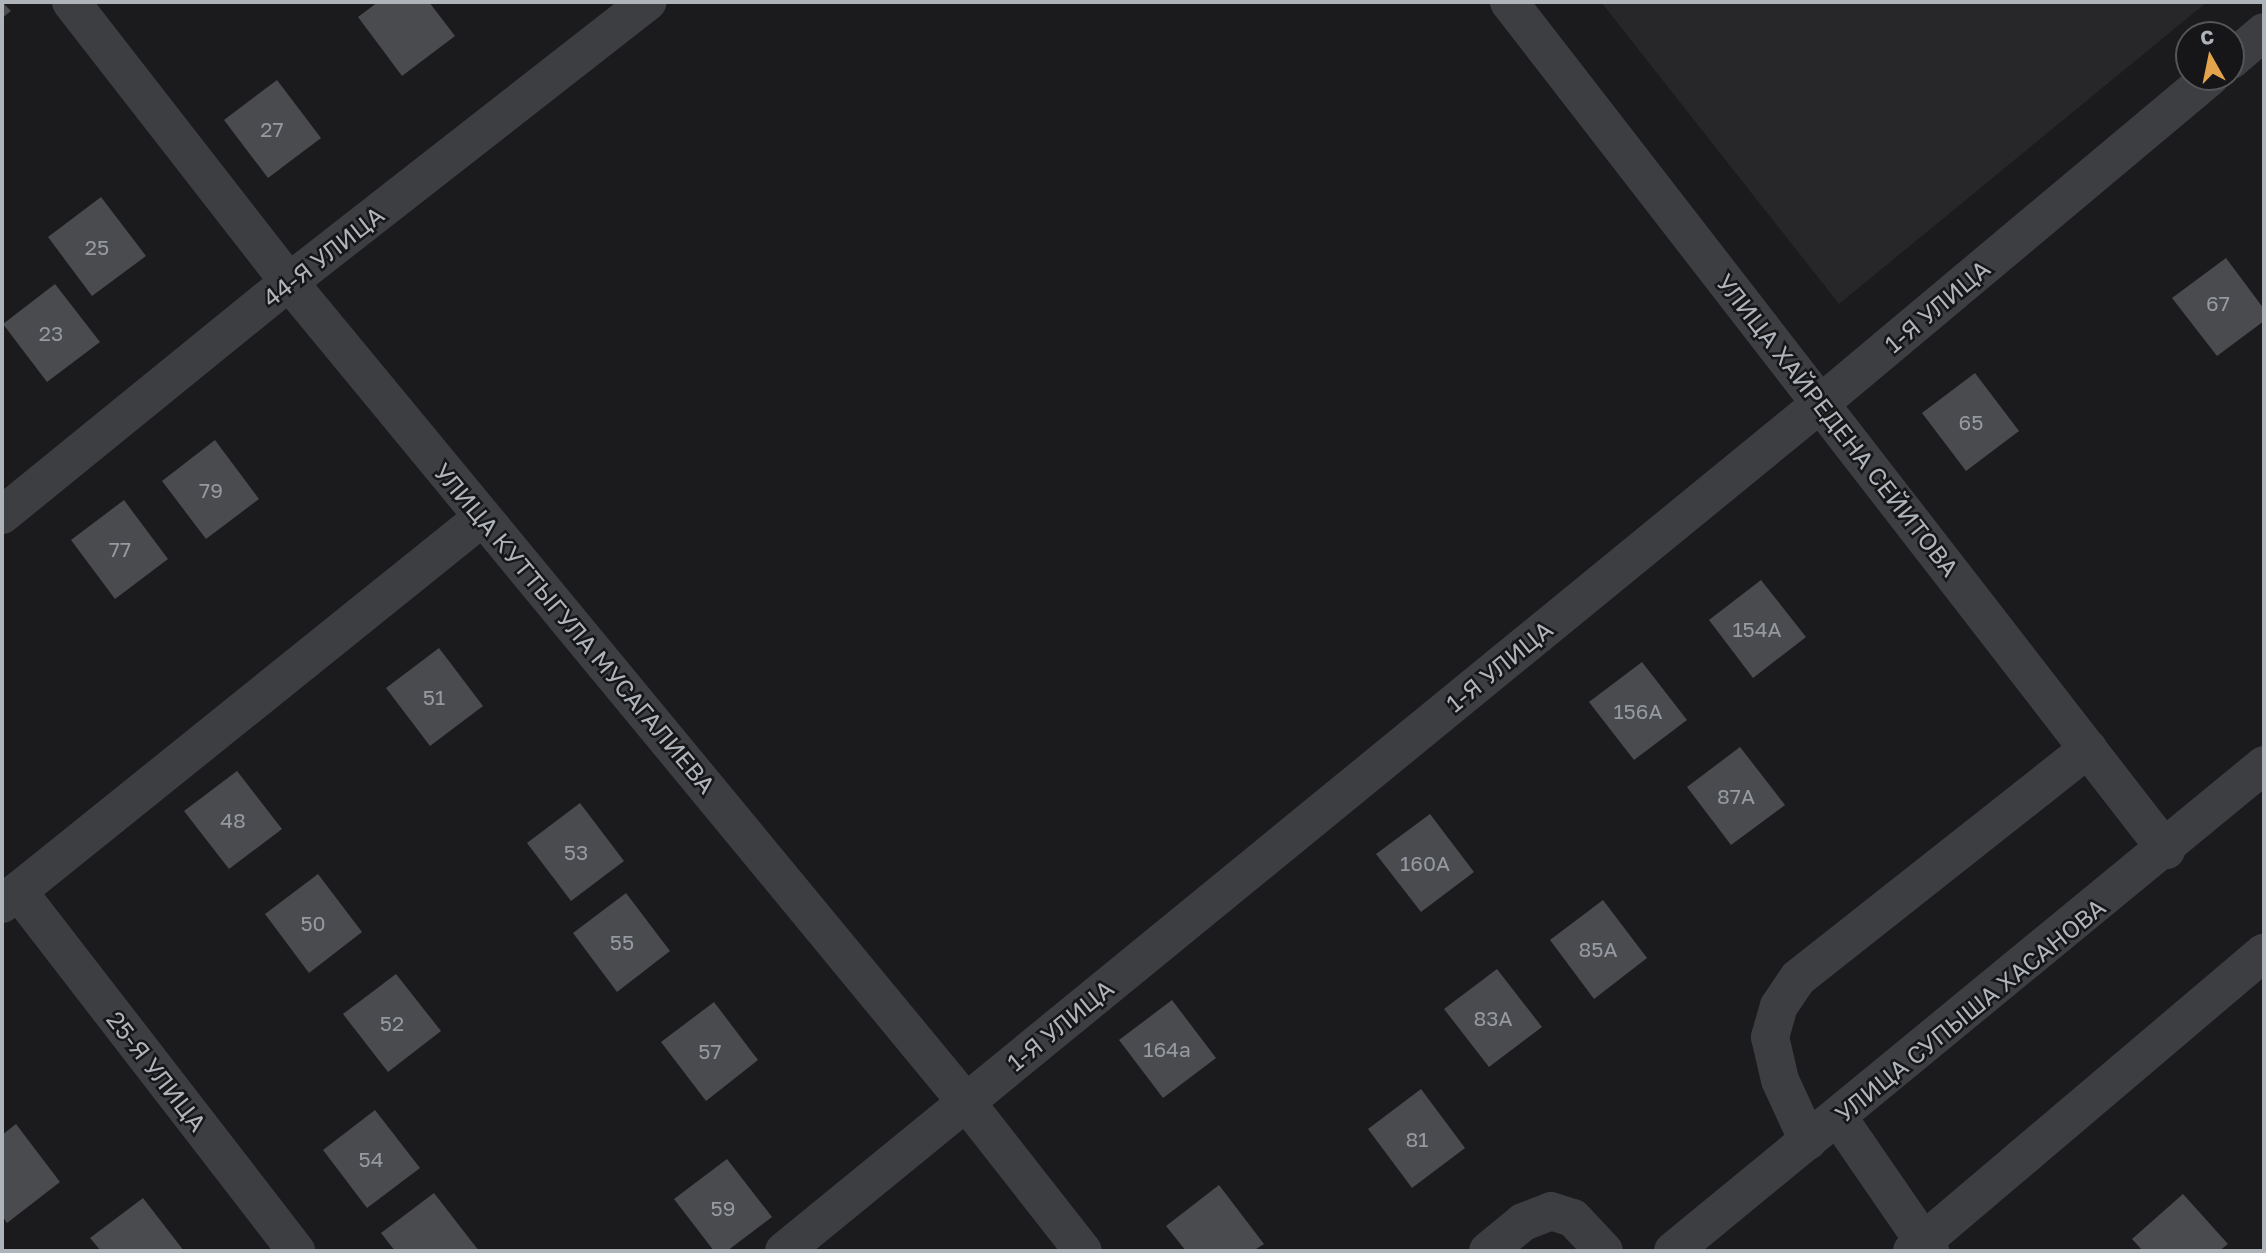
<!DOCTYPE html>
<html>
<head>
<meta charset="utf-8">
<style>
  body { margin:0 }
  #map { position:relative; width:2266px; height:1253px; overflow:hidden; background:#1b1b1d; font-family:"Golos Text",sans-serif }
  div>[style] { position:absolute }
  .built>* { inset:0; background:#27272a }
  .building>* { inset:0; background:#4a4b4f }
  .minor>* { height:38px; margin:-19px; padding:0 19px; transform-origin:19px; border-radius:19px; background:#3c3e42 }
  span { translate:-50% -50%; white-space:nowrap; text-align:center; line-height:1.15; -webkit-text-stroke:5px #161618; paint-order:stroke }
  .number-label { font-size:21px; color:#969aa0 }
  .number-label span { -webkit-text-stroke-width:0 }
  .street-label { font-size:24px; color:#afb4bb }
  .frame { position:absolute; inset:0; border:4px solid #afb4bb; pointer-events:none }
  .north { position:absolute; left:2175px; top:21px; width:70px; height:70px; box-sizing:border-box; background:#161618; border:2px solid #535559; border-radius:50%; rotate:351deg; font-size:19px; font-weight:700; line-height:28px; text-align:center; color:#afb4bb }
  .north::after { content:''; display:block; margin:auto; width:24px; height:32px; background:#e4a44c; clip-path:polygon(50% 0,100% 100%,50% 72%,0 100%) }
</style>
</head>
<body>
<div id="map">
  <div class="built">
    <div style="clip-path:polygon(1601px 2px,2207px 2px,1839px 304px)"></div>
  </div>
  <div class="building">
    <div style="clip-path:polygon(2px 2px,11px 11px,2px 18px)"></div>
    <div style="clip-path:polygon(378px 2px,429px 2px,455px 36px,402px 76px,358px 17px)"></div>
    <div style="clip-path:polygon(277px 80px,321px 138px,268px 178px,224px 120px)"></div>
    <div style="clip-path:polygon(101px 197px,146px 256px,92px 296px,48px 237px)"></div>
    <div style="clip-path:polygon(2226px 258px,2264px 309px,2264px 321px,2217px 356px,2172px 298px)"></div>
    <div style="clip-path:polygon(55px 284px,100px 342px,47px 382px,3px 324px)"></div>
    <div style="clip-path:polygon(1975px 373px,2019px 431px,1966px 471px,1922px 413px)"></div>
    <div style="clip-path:polygon(215px 440px,259px 499px,206px 539px,162px 481px)"></div>
    <div style="clip-path:polygon(124px 500px,168px 559px,115px 599px,71px 540px)"></div>
    <div style="clip-path:polygon(1761px 580px,1806px 637px,1753px 678px,1709px 620px)"></div>
    <div style="clip-path:polygon(439px 648px,483px 706px,430px 746px,386px 688px)"></div>
    <div style="clip-path:polygon(1642px 662px,1687px 720px,1634px 760px,1589px 702px)"></div>
    <div style="clip-path:polygon(1740px 747px,1785px 805px,1731px 845px,1687px 787px)"></div>
    <div style="clip-path:polygon(237px 771px,282px 829px,229px 869px,184px 811px)"></div>
    <div style="clip-path:polygon(580px 803px,624px 861px,571px 901px,527px 843px)"></div>
    <div style="clip-path:polygon(1430px 814px,1474px 872px,1421px 912px,1376px 854px)"></div>
    <div style="clip-path:polygon(318px 874px,362px 932px,309px 973px,265px 914px)"></div>
    <div style="clip-path:polygon(626px 893px,670px 951px,617px 992px,573px 933px)"></div>
    <div style="clip-path:polygon(1603px 900px,1647px 958px,1594px 999px,1550px 940px)"></div>
    <div style="clip-path:polygon(1497px 969px,1542px 1027px,1489px 1067px,1444px 1009px)"></div>
    <div style="clip-path:polygon(396px 974px,441px 1031px,388px 1072px,343px 1014px)"></div>
    <div style="clip-path:polygon(1172px 1000px,1216px 1058px,1163px 1098px,1119px 1040px)"></div>
    <div style="clip-path:polygon(714px 1002px,758px 1060px,706px 1101px,661px 1042px)"></div>
    <div style="clip-path:polygon(1421px 1089px,1465px 1148px,1412px 1188px,1368px 1129px)"></div>
    <div style="clip-path:polygon(375px 1110px,420px 1168px,367px 1208px,323px 1150px)"></div>
    <div style="clip-path:polygon(16px 1124px,60px 1182px,7px 1223px,2px 1216px,2px 1135px)"></div>
    <div style="clip-path:polygon(727px 1159px,772px 1217px,727px 1251px,714px 1251px,674px 1199px)"></div>
    <div style="clip-path:polygon(1219px 1185px,1264px 1244px,1253px 1251px,1186px 1251px,1166px 1226px)"></div>
    <div style="clip-path:polygon(434px 1193px,479px 1251px,395px 1251px,381px 1233px)"></div>
    <div style="clip-path:polygon(2183px 1194px,2228px 1244px,2219px 1251px,2143px 1251px,2132px 1239px)"></div>
    <div style="clip-path:polygon(143px 1198px,184px 1251px,101px 1251px,90px 1238px)"></div>
  </div>
  <div class="minor">
    <div style="left:71px;top:2px;width:355px;rotate:52.1deg"></div>
    <div style="left:289px;top:282px;width:1063px;rotate:50.46deg"></div>
    <div style="left:966px;top:1102px;width:189px;rotate:51.9deg"></div>
    <div style="left:1509px;top:2px;width:1073px;rotate:52.23deg"></div>
    <div style="left:2231px;top:60px;width:43px;rotate:-40.3deg"></div>
    <div style="left:2px;top:515px;width:370px;rotate:-39.1deg"></div>
    <div style="left:289px;top:282px;width:455px;rotate:-38deg"></div>
    <div style="left:18px;top:891px;width:455px;rotate:52.3deg"></div>
    <div style="left:2px;top:904px;width:617px;rotate:-38.82deg"></div>
    <div style="left:1838px;top:1117px;width:163px;rotate:55.5deg"></div>
    <div style="left:1808px;top:1141px;width:67px;rotate:-114.7deg"></div>
    <div style="left:1780px;top:1080px;width:44px;rotate:-103.1deg"></div>
    <div style="left:1770px;top:1037px;width:32px;rotate:-74deg"></div>
    <div style="left:1779px;top:1006px;width:34px;rotate:-56deg"></div>
    <div style="left:1798px;top:978px;width:370px;rotate:-38.3deg"></div>
    <div style="left:784px;top:1251px;width:1340px;rotate:-39.27deg"></div>
    <div style="left:1821px;top:403px;width:508px;rotate:-39.96deg"></div>
    <div style="left:1488px;top:1251px;width:45px;rotate:-39.6deg"></div>
    <div style="left:1523px;top:1222px;width:30px;rotate:-21deg"></div>
    <div style="left:1551px;top:1211px;width:23px;rotate:18deg"></div>
    <div style="left:1573px;top:1218px;width:45px;rotate:46.8deg"></div>
    <div style="left:1673px;top:1251px;width:765px;rotate:-39.43deg"></div>
    <div style="left:1912px;top:1251px;width:461px;rotate:-40.3deg"></div>
  </div>
  <div class="number-label">
    <span style="left:272px;top:129px">27</span>
    <span style="left:97px;top:247px">25</span>
    <span style="left:2218px;top:303px">67</span>
    <span style="left:51px;top:333px">23</span>
    <span style="left:1971px;top:422px">65</span>
    <span style="left:211px;top:490px">79</span>
    <span style="left:120px;top:549px">77</span>
    <span style="left:1757px;top:629px">154А</span>
    <span style="left:434px;top:697px">51</span>
    <span style="left:1638px;top:711px">156А</span>
    <span style="left:1736px;top:796px">87А</span>
    <span style="left:233px;top:820px">48</span>
    <span style="left:576px;top:852px">53</span>
    <span style="left:1425px;top:863px">160А</span>
    <span style="left:313px;top:923px">50</span>
    <span style="left:622px;top:942px">55</span>
    <span style="left:1598px;top:949px">85А</span>
    <span style="left:1493px;top:1018px">83А</span>
    <span style="left:392px;top:1023px">52</span>
    <span style="left:1167px;top:1049px">164а</span>
    <span style="left:710px;top:1051px">57</span>
    <span style="left:1417px;top:1139px">81</span>
    <span style="left:371px;top:1159px">54</span>
    <span style="left:723px;top:1208px">59</span>
  </div>
  <div class="street-label">
    <span style="left:323px;top:256px;rotate:-38deg">44-Я УЛИЦА</span>
    <span style="left:1937px;top:306px;rotate:-40deg">1-Я УЛИЦА</span>
    <span style="left:1838px;top:425px;rotate:52deg">УЛИЦА ХАЙРЕДЕНА СЕЙИТОВА</span>
    <span style="left:575px;top:628px;rotate:50deg">УЛИЦА КУТТЫГУЛА МУСАГАЛИЕВА</span>
    <span style="left:1499px;top:666px;rotate:-39deg">1-Я УЛИЦА</span>
    <span style="left:1970px;top:1010px;rotate:-39deg">УЛИЦА СУПЫША ХАСАНОВА</span>
    <span style="left:1060px;top:1025px;rotate:-39deg">1-Я УЛИЦА</span>
    <span style="left:157px;top:1071px;rotate:52deg">25-Я УЛИЦА</span>
  </div>
  <div class="frame"></div>
  <div class="north">С</div>
</div>
</body>
</html>
